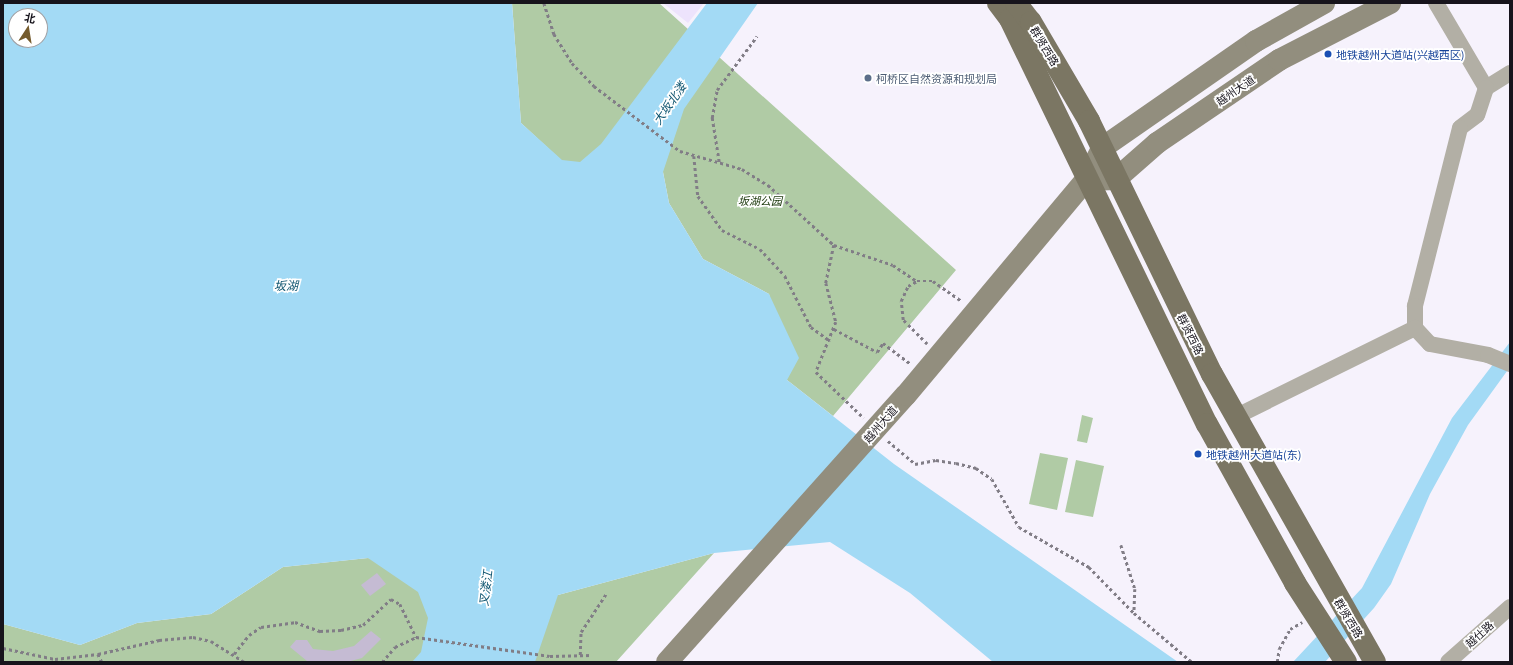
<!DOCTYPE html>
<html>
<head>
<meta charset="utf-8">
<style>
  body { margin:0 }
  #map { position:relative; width:1513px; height:665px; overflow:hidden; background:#f6f2fc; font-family:Georgia,"Noto Sans SC",serif }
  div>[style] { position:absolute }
  .built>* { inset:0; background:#ede3fc }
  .green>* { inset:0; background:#b0cba5 }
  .water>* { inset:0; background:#a3daf5 }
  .building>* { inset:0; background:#c5bbd3 }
  .path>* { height:2.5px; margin-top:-1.25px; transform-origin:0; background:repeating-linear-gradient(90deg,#817d86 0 3px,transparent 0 6px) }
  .street>* { height:16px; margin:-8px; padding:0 8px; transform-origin:8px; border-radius:8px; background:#b2afa5 }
  .secondary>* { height:22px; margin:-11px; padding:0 11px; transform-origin:11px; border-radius:11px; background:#928e7e }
  .primary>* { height:22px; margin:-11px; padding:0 11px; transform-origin:11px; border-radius:11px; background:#7b7663 }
  .dots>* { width:11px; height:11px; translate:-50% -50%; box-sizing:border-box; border:2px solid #fff; border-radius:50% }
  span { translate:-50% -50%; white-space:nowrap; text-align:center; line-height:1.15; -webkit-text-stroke:3.5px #fff; paint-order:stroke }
  .street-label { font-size:11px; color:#17141c }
  .transit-label { font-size:11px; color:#164399 }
  .left { translate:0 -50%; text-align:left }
  .service-label { font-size:11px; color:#4e5e75 }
  .park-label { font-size:11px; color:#193609; font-style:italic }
  .water-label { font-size:12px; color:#0f5570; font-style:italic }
  .frame { position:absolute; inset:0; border:4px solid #17141c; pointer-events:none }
  .north { position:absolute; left:8px; top:8px; width:40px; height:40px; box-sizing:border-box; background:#fff; border:1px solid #a2a1a4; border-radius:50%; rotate:12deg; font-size:11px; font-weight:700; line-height:16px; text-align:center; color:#17141c }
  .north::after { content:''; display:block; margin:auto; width:14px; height:18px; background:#755b2d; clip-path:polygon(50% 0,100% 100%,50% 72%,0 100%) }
</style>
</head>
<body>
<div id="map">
  <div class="built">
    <div style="clip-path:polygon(663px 3px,704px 3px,688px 23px)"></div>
  </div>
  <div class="green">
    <div style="clip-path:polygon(512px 3px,659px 3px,956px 270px,833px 416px,787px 380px,769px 294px,703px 259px,669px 203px,663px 172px,562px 161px,521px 123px)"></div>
    <div style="clip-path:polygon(1082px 415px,1093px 418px,1087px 443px,1077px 441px)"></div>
    <div style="clip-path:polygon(1040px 453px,1068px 458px,1057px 510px,1029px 504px)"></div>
    <div style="clip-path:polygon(1076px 460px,1104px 466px,1093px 517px,1065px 512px)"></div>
    <div style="clip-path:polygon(714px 553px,616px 662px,3px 662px,3px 624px,80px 645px,137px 623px,211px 614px,283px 567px,368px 558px,558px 595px)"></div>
  </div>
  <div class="water">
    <div style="clip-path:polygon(evenodd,3px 3px,512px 3px,521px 123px,562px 160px,580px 162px,601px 144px,707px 3px,758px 3px,684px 109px,663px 172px,669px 203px,703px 259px,769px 294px,799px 358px,787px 380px,894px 464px,1178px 662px,993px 662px,910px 593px,830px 542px,714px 553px,558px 595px,535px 662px,412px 662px,421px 652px,428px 618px,418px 592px,368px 558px,283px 567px,211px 614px,137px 623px,80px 645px,3px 624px,3px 3px,16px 16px,40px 16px,40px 40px,16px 40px,16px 16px)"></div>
    <div style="clip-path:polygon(1510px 342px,1510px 367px,1468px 425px,1430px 494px,1391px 584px,1374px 608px,1325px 662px,1293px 662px,1362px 588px,1452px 418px)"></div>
  </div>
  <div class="building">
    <div style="clip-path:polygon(377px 573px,386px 584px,370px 596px,361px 585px)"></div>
    <div style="clip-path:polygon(371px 631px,381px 639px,362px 658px,347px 662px,307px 661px,290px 647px,296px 640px,307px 640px,313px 649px,333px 651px,354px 646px)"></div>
  </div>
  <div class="path">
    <div style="left:544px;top:3px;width:33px;rotate:72deg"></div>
    <div style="left:554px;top:34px;width:34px;rotate:58deg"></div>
    <div style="left:572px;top:63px;width:32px;rotate:46deg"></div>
    <div style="left:594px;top:86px;width:108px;rotate:37.1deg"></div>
    <div style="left:680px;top:151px;width:65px;rotate:16.2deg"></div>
    <div style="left:742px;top:169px;width:31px;rotate:32deg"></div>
    <div style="left:768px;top:185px;width:89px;rotate:42.3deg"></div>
    <div style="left:834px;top:245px;width:39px;rotate:102deg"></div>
    <div style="left:826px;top:283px;width:40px;rotate:75.6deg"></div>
    <div style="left:836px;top:322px;width:54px;rotate:111.8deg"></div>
    <div style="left:816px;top:372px;width:66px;rotate:43.8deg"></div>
    <div style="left:694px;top:156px;width:40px;rotate:84.3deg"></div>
    <div style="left:698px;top:196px;width:42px;rotate:54.8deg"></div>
    <div style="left:722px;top:230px;width:42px;rotate:26.6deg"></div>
    <div style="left:760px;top:249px;width:37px;rotate:47deg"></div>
    <div style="left:785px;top:276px;width:57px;rotate:63deg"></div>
    <div style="left:811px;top:327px;width:24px;rotate:36deg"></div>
    <div style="left:719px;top:162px;width:45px;rotate:-99deg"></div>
    <div style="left:712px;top:118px;width:28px;rotate:-80deg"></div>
    <div style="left:717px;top:90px;width:67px;rotate:-53.5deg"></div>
    <div style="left:834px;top:245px;width:62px;rotate:18.7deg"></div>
    <div style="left:893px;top:265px;width:29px;rotate:34deg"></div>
    <div style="left:834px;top:329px;width:49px;rotate:28.1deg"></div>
    <div style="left:877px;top:352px;width:11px;rotate:-56deg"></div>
    <div style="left:883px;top:343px;width:35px;rotate:37deg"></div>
    <div style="left:927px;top:344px;width:34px;rotate:-135deg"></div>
    <div style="left:903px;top:320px;width:19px;rotate:-96deg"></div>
    <div style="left:901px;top:301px;width:17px;rotate:-65deg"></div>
    <div style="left:908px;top:286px;width:10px;rotate:-29deg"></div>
    <div style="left:917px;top:281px;width:16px"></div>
    <div style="left:933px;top:281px;width:35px;rotate:35deg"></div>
    <div style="left:888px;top:441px;width:35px;rotate:40deg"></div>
    <div style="left:915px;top:464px;width:21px;rotate:-11deg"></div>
    <div style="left:936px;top:460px;width:20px;rotate:9deg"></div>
    <div style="left:956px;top:463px;width:21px;rotate:14deg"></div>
    <div style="left:976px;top:468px;width:19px;rotate:35deg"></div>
    <div style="left:992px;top:479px;width:55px;rotate:60.6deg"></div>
    <div style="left:1019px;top:527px;width:81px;rotate:29.7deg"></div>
    <div style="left:1089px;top:567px;width:64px;rotate:45.6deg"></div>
    <div style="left:1134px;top:613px;width:76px;rotate:40.2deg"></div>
    <div style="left:1121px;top:545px;width:46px;rotate:72.3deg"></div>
    <div style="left:1135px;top:589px;width:24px;rotate:92deg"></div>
    <div style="left:3px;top:648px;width:53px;rotate:11.9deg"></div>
    <div style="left:55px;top:659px;width:43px;rotate:-6.6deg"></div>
    <div style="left:98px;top:654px;width:63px;rotate:-12.9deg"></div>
    <div style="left:159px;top:640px;width:34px;rotate:-5deg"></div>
    <div style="left:193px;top:637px;width:18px;rotate:13deg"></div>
    <div style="left:211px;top:641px;width:40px;rotate:32deg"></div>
    <div style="left:98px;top:654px;width:9px;rotate:63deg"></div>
    <div style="left:234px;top:654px;width:24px;rotate:-52deg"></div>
    <div style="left:249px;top:635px;width:14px;rotate:-34deg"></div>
    <div style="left:261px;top:627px;width:34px;rotate:-8deg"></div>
    <div style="left:295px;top:622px;width:27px;rotate:20deg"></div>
    <div style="left:320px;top:631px;width:21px;rotate:-3deg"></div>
    <div style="left:341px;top:630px;width:23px;rotate:-13deg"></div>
    <div style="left:363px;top:625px;width:38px;rotate:-43deg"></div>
    <div style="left:391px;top:599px;width:10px;rotate:29deg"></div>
    <div style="left:400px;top:604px;width:37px;rotate:64deg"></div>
    <div style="left:580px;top:655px;width:23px;rotate:-88deg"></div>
    <div style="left:581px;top:632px;width:45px;rotate:-56.7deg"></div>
    <div style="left:382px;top:662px;width:20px;rotate:-49deg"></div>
    <div style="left:395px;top:647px;width:23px;rotate:-25deg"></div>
    <div style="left:416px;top:637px;width:135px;rotate:8.1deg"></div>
    <div style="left:550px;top:656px;width:42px;rotate:-1.4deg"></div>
    <div style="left:1277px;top:662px;width:13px;rotate:-81deg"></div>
    <div style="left:1279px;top:649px;width:23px;rotate:-61deg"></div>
    <div style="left:1290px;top:629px;width:14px;rotate:-30deg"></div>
  </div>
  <div class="street">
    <div style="left:1436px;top:3px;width:99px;rotate:59.5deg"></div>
    <div style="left:1510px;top:73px;width:28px;rotate:148deg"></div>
    <div style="left:1486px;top:88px;width:28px;rotate:108deg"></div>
    <div style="left:1477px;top:115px;width:21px;rotate:143deg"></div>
    <div style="left:1460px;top:128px;width:184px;rotate:104.2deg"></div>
    <div style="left:1415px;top:306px;width:22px;rotate:90deg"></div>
    <div style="left:1415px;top:328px;width:22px;rotate:47deg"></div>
    <div style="left:1430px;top:344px;width:59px;rotate:10.7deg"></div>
    <div style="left:1488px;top:355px;width:24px;rotate:22deg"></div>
    <div style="left:1237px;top:416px;width:199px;rotate:-26.3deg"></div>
    <div style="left:1448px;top:662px;width:83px;rotate:-41.6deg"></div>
  </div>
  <div class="secondary">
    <div style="left:1086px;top:180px;width:30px;rotate:-2deg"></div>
    <div style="left:1116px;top:179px;width:55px;rotate:-41.3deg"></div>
    <div style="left:1157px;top:143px;width:148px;rotate:-34.2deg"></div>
    <div style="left:1279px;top:60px;width:125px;rotate:-27.2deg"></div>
    <div style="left:667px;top:662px;width:358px;rotate:-48.2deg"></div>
    <div style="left:906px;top:395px;width:280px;rotate:-50.1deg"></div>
    <div style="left:1086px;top:180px;width:36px;rotate:-63deg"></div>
    <div style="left:1102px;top:148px;width:188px;rotate:-34.8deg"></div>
    <div style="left:1256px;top:41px;width:78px;rotate:-29.2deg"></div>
  </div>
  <div class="primary">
    <div style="left:998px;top:3px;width:20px;rotate:53deg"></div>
    <div style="left:1010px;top:19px;width:450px;rotate:64.1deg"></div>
    <div style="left:1207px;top:424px;width:182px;rotate:61deg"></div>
    <div style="left:1295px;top:583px;width:94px;rotate:57.2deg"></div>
    <div style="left:1016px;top:3px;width:24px;rotate:52deg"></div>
    <div style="left:1031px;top:22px;width:115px;rotate:59.6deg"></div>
    <div style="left:1089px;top:121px;width:281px;rotate:64.1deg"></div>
    <div style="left:1212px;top:374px;width:331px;rotate:60.5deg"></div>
  </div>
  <div class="dots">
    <div style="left:1328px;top:54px;background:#1a4fb4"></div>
    <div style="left:868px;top:78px;background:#5c6f8a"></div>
    <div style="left:1198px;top:454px;background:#1a4fb4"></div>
  </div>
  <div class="street-label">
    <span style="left:1045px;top:46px;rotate:59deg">群贤西路</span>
    <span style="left:1235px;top:90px;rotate:-34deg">越州大道</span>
    <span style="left:1191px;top:334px;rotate:63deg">群贤西路</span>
    <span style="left:880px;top:424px;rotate:-49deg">越州大道</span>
    <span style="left:1349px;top:618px;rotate:59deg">群贤西路</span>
    <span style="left:1479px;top:634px;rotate:-42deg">越仕路</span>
  </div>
  <div class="transit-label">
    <span class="left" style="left:1336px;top:54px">地铁越州大道站(兴越西区)</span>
    <span class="left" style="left:1206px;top:454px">地铁越州大道站(东)</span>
  </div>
  <div class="service-label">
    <span class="left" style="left:876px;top:78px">柯桥区自然资源和规划局</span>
  </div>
  <div class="park-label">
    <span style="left:760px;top:200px">坂湖公园</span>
  </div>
  <div class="water-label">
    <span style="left:669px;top:103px;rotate:-55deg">大坂北溇</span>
    <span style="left:286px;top:285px">坂湖</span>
    <span style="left:485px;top:588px;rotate:-83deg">叉溇江</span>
  </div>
  <div class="frame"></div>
  <div class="north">北</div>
</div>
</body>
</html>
